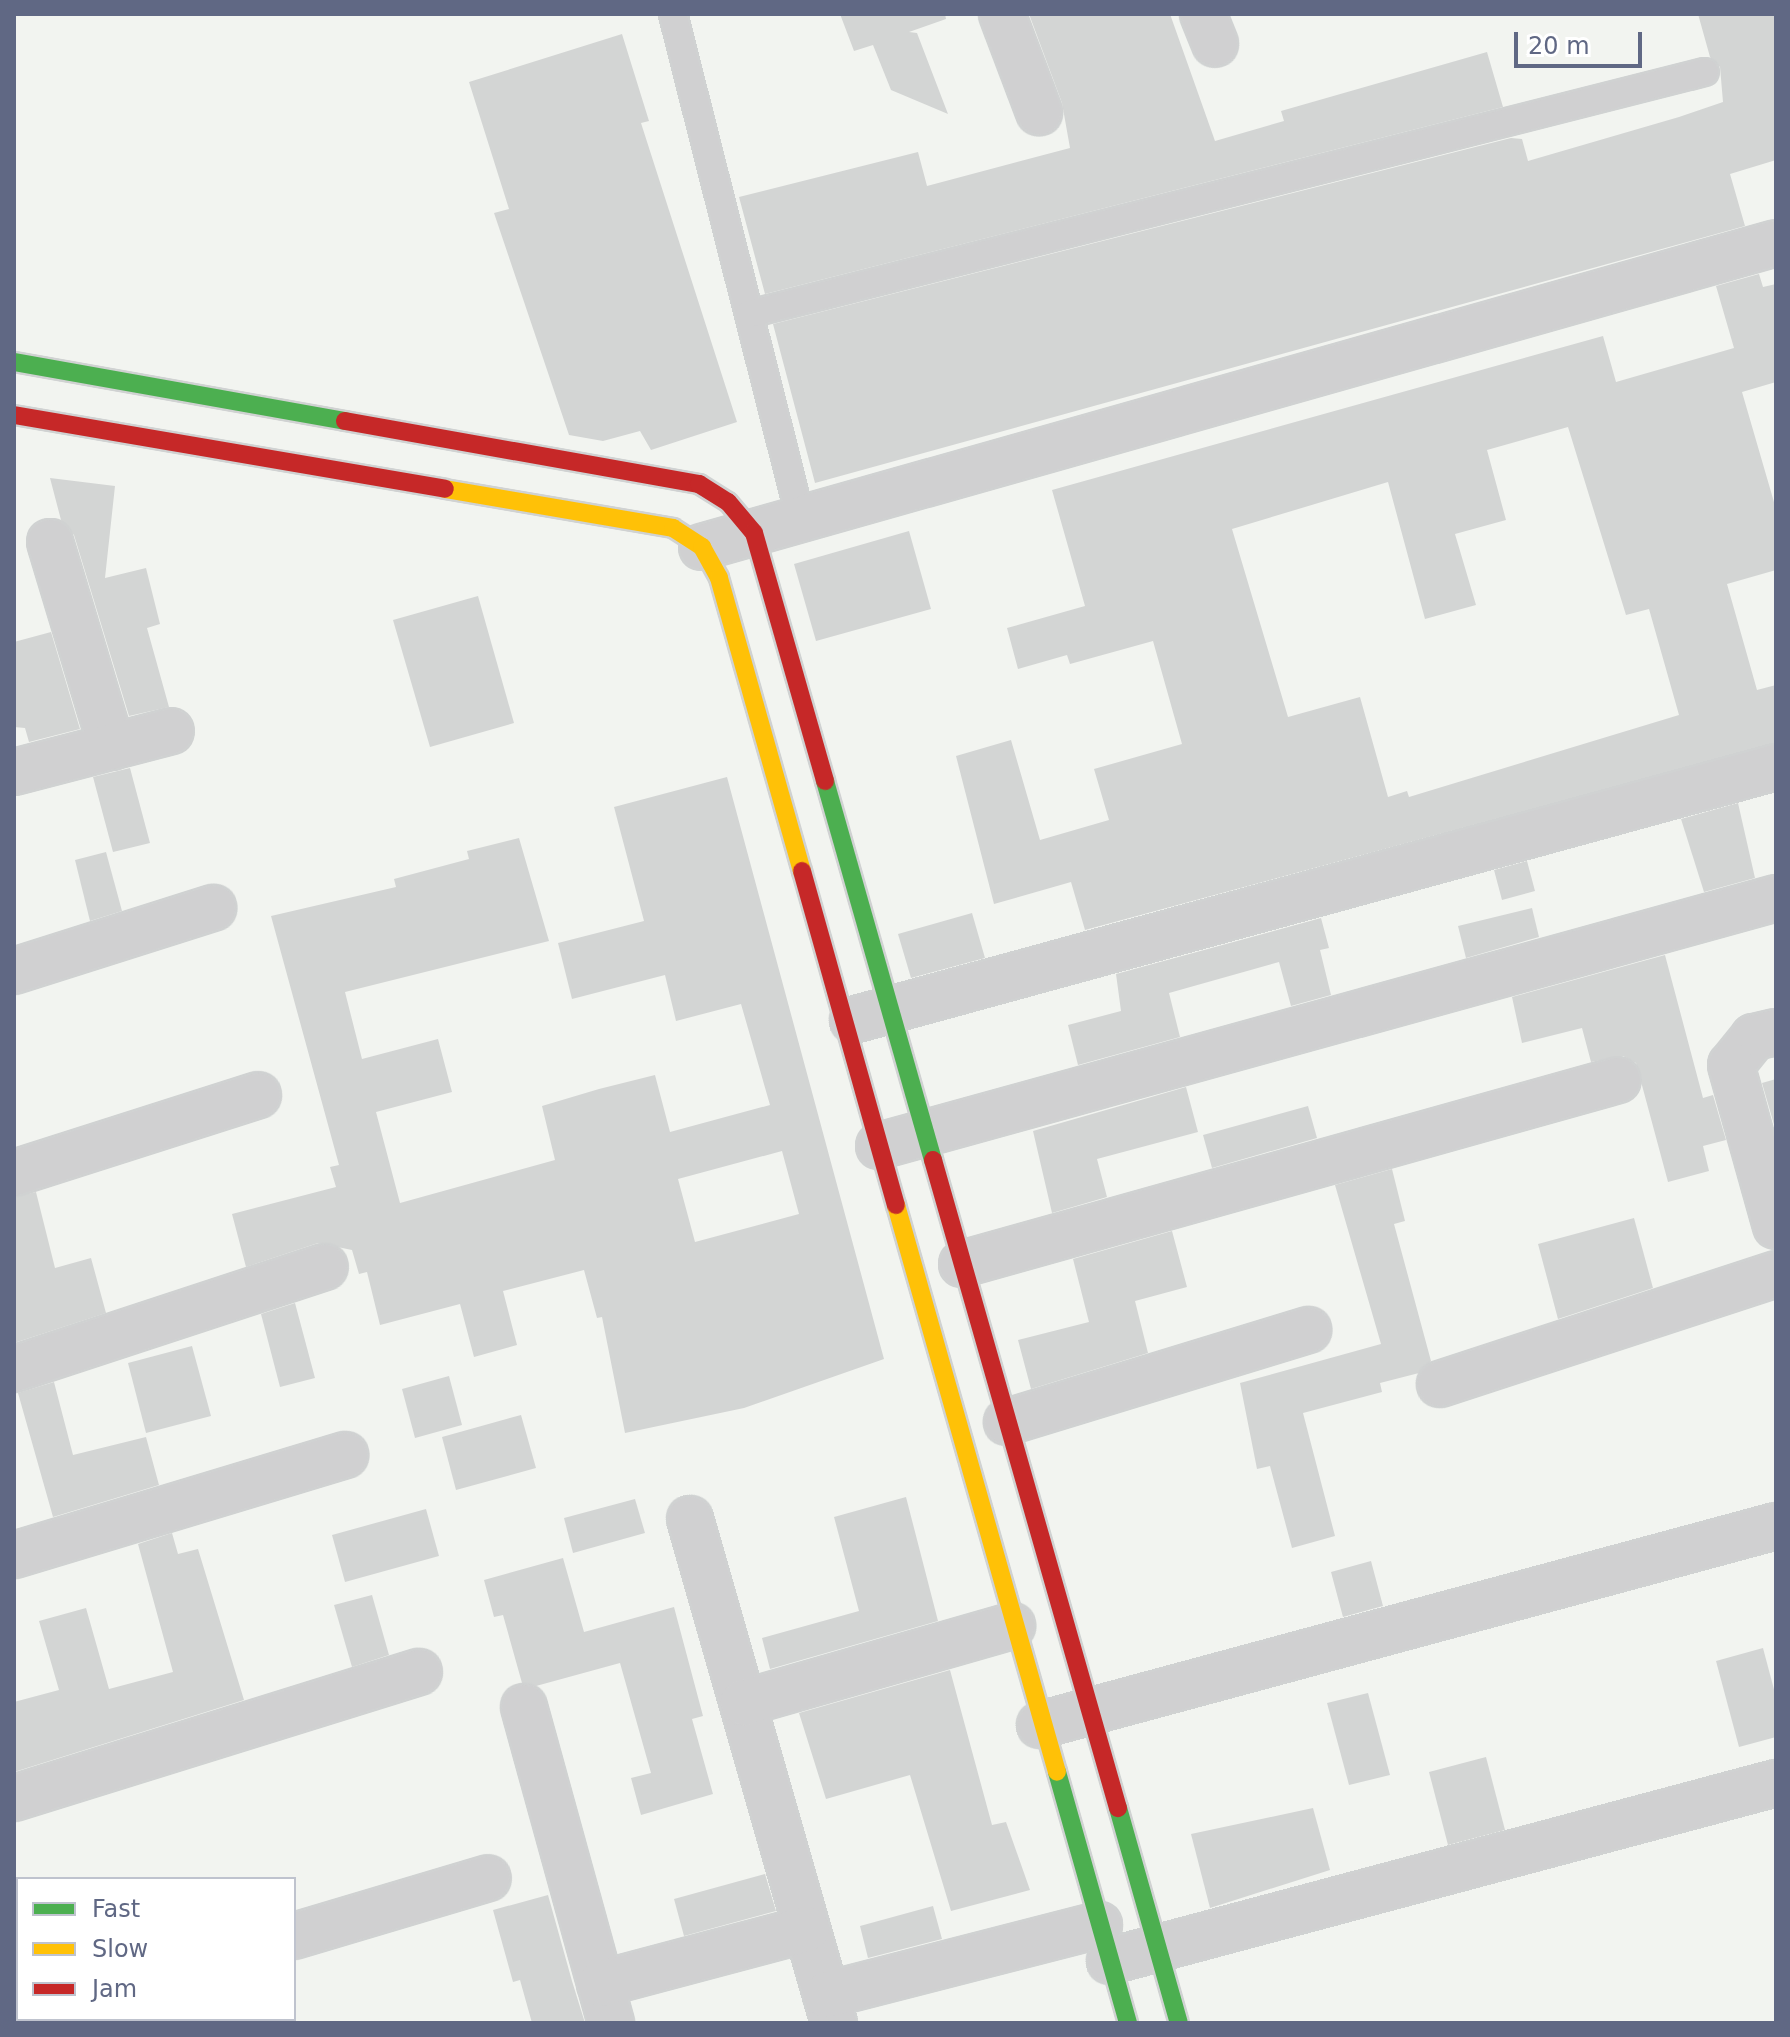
<!DOCTYPE html>
<html>
<head>
<meta charset="utf-8">
<style>
  body { margin:0 }
  #map { position:relative; width:1790px; height:2037px; overflow:hidden; background:#f2f4f0; font-family:"DejaVu Sans",sans-serif }
  div>[style] { position:absolute }
  .building>* { inset:0; background:#d3d5d4 }
  .roads { filter:drop-shadow(2px 0 #d0d2d2) drop-shadow(-2px 0 #d0d2d2) drop-shadow(0 2px #d0d2d2) drop-shadow(0 -2px #d0d2d2) }
  .lane>* { height:26px; margin:-13px; padding:0 13px; transform-origin:13px; border-radius:13px; background:#d0d0d1 }
  .street>* { height:44px; margin:-22px; padding:0 22px; transform-origin:22px; border-radius:22px; background:#d0d0d1 }
  .fast>* { height:18px; margin:-9px; padding:0 9px; transform-origin:9px; border-radius:9px; background:#4caf50 }
  .slow>* { height:18px; margin:-9px; padding:0 9px; transform-origin:9px; border-radius:9px; background:#ffc107 }
  .jam>* { height:18px; margin:-9px; padding:0 9px; transform-origin:9px; border-radius:9px; background:#c62828 }
  span { translate:-50% -50%; white-space:nowrap; text-align:center; line-height:1.15; -webkit-text-stroke:8px #fff; paint-order:stroke }
  .frame { position:absolute; inset:0; border:16px solid #606884; pointer-events:none }
  .legend { position:absolute; left:16px; top:1877px; width:280px; height:144px; box-sizing:border-box; background:#fff; border:2px solid #bfc3ce; margin:0; padding:10px 14px; list-style:none; font-size:24px; color:#606884 }
  .legend li { display:flex; align-items:center; gap:16px; height:40px }
  .legend b { width:40px; border:2px solid #bfc3ce }
  .scale { position:absolute; left:1514px; top:32px; width:128px; height:36px; box-sizing:border-box; border:4px solid #606884; border-top:0; padding-left:10px; font-size:24px; line-height:28px; white-space:nowrap; color:#606884; -webkit-text-stroke:6px #fff; paint-order:stroke }
</style>
</head>
<body>
<div id="map">
  <div class="building">
    <div style="clip-path:polygon(840px 14px,945px 14px,946px 19px,909px 32px,917px 33px,948px 114px,891px 90px,873px 45px,854px 51px)"></div>
    <div style="clip-path:polygon(1029px 14px,1170px 14px,1215px 141px,1284px 121px,1281px 111px,1487px 52px,1503px 107px,765px 294px,739px 197px,918px 152px,927px 186px,1070px 148px,1062px 103px)"></div>
    <div style="clip-path:polygon(1698px 14px,1776px 14px,1776px 160px,1730px 174px,1745px 226px,815px 483px,773px 324px,1511px 138px,1522px 139px,1528px 161px,1679px 117px,1723px 102px,1720px 67px,1710px 57px)"></div>
    <div style="clip-path:polygon(622px 34px,649px 121px,641px 123px,737px 422px,651px 450px,640px 431px,603px 441px,569px 435px,494px 213px,509px 209px,469px 82px)"></div>
    <div style="clip-path:polygon(evenodd,1759px 274px,1763px 287px,1776px 284px,1776px 382px,1742px 392px,1776px 509px,1776px 570px,1727px 584px,1757px 690px,1776px 685px,1776px 743px,1085px 930px,1071px 882px,994px 904px,956px 756px,1011px 740px,1040px 840px,1109px 820px,1094px 769px,1182px 744px,1153px 641px,1070px 664px,1067px 655px,1018px 669px,1007px 628px,1085px 606px,1052px 490px,1603px 336px,1616px 382px,1734px 348px,1716px 286px,1759px 274px,1568px 427px,1626px 615px,1649px 609px,1679px 715px,1409px 797px,1407px 791px,1388px 797px,1360px 697px,1288px 717px,1232px 529px,1388px 482px,1425px 619px,1476px 605px,1455px 534px,1506px 520px,1487px 450px,1568px 427px)"></div>
    <div style="clip-path:polygon(50px 478px,115px 486px,105px 578px,146px 568px,160px 624px,147px 628px,169px 707px,129px 716px,74px 535px,61px 520px)"></div>
    <div style="clip-path:polygon(909px 531px,931px 609px,816px 641px,794px 564px)"></div>
    <div style="clip-path:polygon(478px 596px,514px 723px,430px 747px,393px 620px)"></div>
    <div style="clip-path:polygon(51px 632px,80px 729px,29px 742px,25px 728px,14px 727px,14px 642px)"></div>
    <div style="clip-path:polygon(130px 768px,150px 843px,113px 852px,93px 777px)"></div>
    <div style="clip-path:polygon(evenodd,727px 777px,884px 1359px,744px 1408px,625px 1433px,602px 1317px,597px 1318px,584px 1270px,503px 1291px,517px 1345px,474px 1357px,460px 1304px,380px 1325px,367px 1272px,359px 1274px,352px 1250px,318px 1243px,246px 1267px,232px 1214px,336px 1187px,330px 1167px,339px 1165px,271px 916px,396px 887px,394px 879px,469px 859px,467px 851px,519px 838px,549px 941px,345px 992px,362px 1059px,438px 1039px,452px 1092px,376px 1112px,400px 1203px,555px 1160px,542px 1106px,599px 1089px,655px 1075px,670px 1132px,770px 1105px,741px 1004px,676px 1021px,665px 975px,572px 999px,558px 943px,644px 921px,614px 807px,727px 777px,782px 1151px,799px 1214px,695px 1242px,678px 1179px,782px 1151px)"></div>
    <div style="clip-path:polygon(1738px 803px,1755px 878px,1704px 892px,1681px 819px)"></div>
    <div style="clip-path:polygon(106px 852px,122px 911px,90px 921px,75px 860px)"></div>
    <div style="clip-path:polygon(1527px 861px,1535px 891px,1502px 900px,1494px 870px)"></div>
    <div style="clip-path:polygon(1532px 908px,1539px 937px,1466px 958px,1458px 926px)"></div>
    <div style="clip-path:polygon(972px 913px,985px 958px,911px 978px,898px 934px)"></div>
    <div style="clip-path:polygon(1321px 918px,1329px 948px,1320px 950px,1331px 995px,1291px 1006px,1279px 962px,1169px 993px,1180px 1037px,1078px 1065px,1068px 1025px,1121px 1011px,1116px 974px)"></div>
    <div style="clip-path:polygon(1665px 955px,1703px 1098px,1713px 1095px,1726px 1140px,1703px 1146px,1709px 1171px,1668px 1182px,1636px 1063px,1623px 1056px,1591px 1062px,1582px 1028px,1522px 1043px,1512px 997px)"></div>
    <div style="clip-path:polygon(1776px 1079px,1776px 1128px,1775px 1128px,1762px 1083px)"></div>
    <div style="clip-path:polygon(1186px 1087px,1198px 1132px,1097px 1159px,1107px 1197px,1052px 1213px,1033px 1131px)"></div>
    <div style="clip-path:polygon(1308px 1106px,1317px 1138px,1212px 1168px,1203px 1135px)"></div>
    <div style="clip-path:polygon(1392px 1169px,1405px 1221px,1394px 1224px,1431px 1361px,1419px 1373px,1380px 1383px,1382px 1392px,1303px 1413px,1335px 1536px,1292px 1548px,1270px 1466px,1257px 1469px,1240px 1383px,1381px 1344px,1335px 1185px)"></div>
    <div style="clip-path:polygon(36px 1192px,55px 1268px,91px 1258px,106px 1313px,14px 1343px,14px 1197px)"></div>
    <div style="clip-path:polygon(1634px 1218px,1653px 1288px,1558px 1319px,1538px 1244px)"></div>
    <div style="clip-path:polygon(1172px 1231px,1187px 1287px,1135px 1301px,1148px 1353px,1031px 1389px,1018px 1340px,1089px 1322px,1073px 1259px)"></div>
    <div style="clip-path:polygon(295px 1303px,315px 1378px,280px 1387px,261px 1314px)"></div>
    <div style="clip-path:polygon(192px 1346px,211px 1416px,146px 1433px,128px 1363px)"></div>
    <div style="clip-path:polygon(449px 1376px,462px 1425px,415px 1438px,402px 1389px)"></div>
    <div style="clip-path:polygon(54px 1382px,73px 1455px,146px 1437px,159px 1485px,53px 1517px,18px 1393px)"></div>
    <div style="clip-path:polygon(521px 1415px,536px 1468px,456px 1490px,442px 1437px)"></div>
    <div style="clip-path:polygon(906px 1497px,938px 1621px,770px 1669px,762px 1638px,859px 1611px,834px 1517px)"></div>
    <div style="clip-path:polygon(635px 1499px,645px 1533px,573px 1553px,564px 1518px)"></div>
    <div style="clip-path:polygon(426px 1509px,439px 1556px,345px 1582px,332px 1535px)"></div>
    <div style="clip-path:polygon(172px 1533px,178px 1554px,198px 1549px,244px 1700px,14px 1772px,14px 1702px,59px 1690px,39px 1621px,86px 1608px,109px 1689px,173px 1672px,138px 1544px)"></div>
    <div style="clip-path:polygon(563px 1558px,584px 1632px,674px 1607px,703px 1716px,692px 1719px,713px 1794px,641px 1815px,631px 1778px,651px 1773px,620px 1663px,536px 1686px,522px 1683px,503px 1615px,494px 1617px,484px 1580px)"></div>
    <div style="clip-path:polygon(1371px 1561px,1383px 1606px,1343px 1617px,1331px 1572px)"></div>
    <div style="clip-path:polygon(372px 1595px,389px 1655px,352px 1667px,334px 1605px)"></div>
    <div style="clip-path:polygon(1763px 1648px,1776px 1697px,1776px 1737px,1739px 1747px,1716px 1661px)"></div>
    <div style="clip-path:polygon(950px 1670px,992px 1825px,1006px 1822px,1030px 1890px,951px 1911px,910px 1775px,826px 1799px,799px 1713px)"></div>
    <div style="clip-path:polygon(1368px 1693px,1390px 1775px,1349px 1785px,1327px 1703px)"></div>
    <div style="clip-path:polygon(1486px 1757px,1505px 1830px,1448px 1845px,1429px 1772px)"></div>
    <div style="clip-path:polygon(1313px 1808px,1330px 1870px,1210px 1908px,1191px 1834px)"></div>
    <div style="clip-path:polygon(765px 1874px,776px 1911px,684px 1936px,674px 1899px)"></div>
    <div style="clip-path:polygon(548px 1895px,572px 1981px,585px 2023px,532px 2023px,520px 1980px,513px 1982px,493px 1910px)"></div>
    <div style="clip-path:polygon(933px 1906px,942px 1939px,868px 1958px,860px 1926px)"></div>
  </div>
  <div class="roads">
    <div class="lane">
      <div style="left:673px;top:14px;width:522px;rotate:75.8deg"></div>
      <div style="left:749px;top:314px;width:986px;rotate:-14.21deg"></div>
    </div>
    <div class="street">
      <div style="left:1002px;top:14px;width:105px;rotate:69.3deg"></div>
      <div style="left:1203px;top:14px;width:32px;rotate:68deg"></div>
      <div style="left:50px;top:542px;width:214px;rotate:73.2deg"></div>
      <div style="left:702px;top:547px;width:1116px;rotate:-15.8deg"></div>
      <div style="left:14px;top:772px;width:162px;rotate:-14.6deg"></div>
      <div style="left:14px;top:971px;width:209px;rotate:-17.6deg"></div>
      <div style="left:853px;top:1020px;width:957px;rotate:-15.33deg"></div>
      <div style="left:1776px;top:1032px;width:23px;rotate:167deg"></div>
      <div style="left:1754px;top:1037px;width:36px;rotate:129deg"></div>
      <div style="left:1731px;top:1065px;width:167px;rotate:74.4deg"></div>
      <div style="left:879px;top:1146px;width:931px;rotate:-15.45deg"></div>
      <div style="left:14px;top:1173px;width:256px;rotate:-17.7deg"></div>
      <div style="left:962px;top:1264px;width:681px;rotate:-15.67deg"></div>
      <div style="left:14px;top:1369px;width:327px;rotate:-18.2deg"></div>
      <div style="left:1440px;top:1384px;width:354px;rotate:-18.1deg"></div>
      <div style="left:1007px;top:1422px;width:315px;rotate:-17deg"></div>
      <div style="left:690px;top:1519px;width:524px;rotate:74.05deg"></div>
      <div style="left:14px;top:1555px;width:346px;rotate:-16.8deg"></div>
      <div style="left:743px;top:1703px;width:280px;rotate:-16deg"></div>
      <div style="left:524px;top:1707px;width:328px;rotate:74.6deg"></div>
      <div style="left:1040px;top:1725px;width:762px;rotate:-15.13deg"></div>
      <div style="left:14px;top:1798px;width:424px;rotate:-17.3deg"></div>
      <div style="left:294px;top:1936px;width:202px;rotate:-16.6deg"></div>
      <div style="left:1110px;top:1961px;width:689px;rotate:-14.96deg"></div>
      <div style="left:600px;top:1984px;width:214px;rotate:-14.9deg"></div>
      <div style="left:826px;top:1995px;width:282px;rotate:-14.4deg"></div>
      <div style="left:14px;top:2020px;width:5px;rotate:-11deg"></div>
    </div>
    <div class="fast">
      <div style="left:14px;top:362px;width:336px;rotate:10.1deg"></div>
      <div style="left:825px;top:781px;width:394px;rotate:74.1deg"></div>
      <div style="left:1057px;top:1772px;width:261px;rotate:74.2deg"></div>
      <div style="left:1118px;top:1808px;width:223px;rotate:74.2deg"></div>
    </div>
    <div class="slow">
      <div style="left:445px;top:489px;width:231px;rotate:9.7deg"></div>
      <div style="left:673px;top:528px;width:35px;rotate:33deg"></div>
      <div style="left:702px;top:547px;width:35px;rotate:61deg"></div>
      <div style="left:719px;top:578px;width:305px;rotate:74.2deg"></div>
      <div style="left:896px;top:1205px;width:589px;rotate:74.15deg"></div>
    </div>
    <div class="jam">
      <div style="left:14px;top:415px;width:437px;rotate:9.7deg"></div>
      <div style="left:345px;top:421px;width:360px;rotate:10.1deg"></div>
      <div style="left:699px;top:484px;width:34px;rotate:32deg"></div>
      <div style="left:728px;top:502px;width:40px;rotate:50deg"></div>
      <div style="left:754px;top:533px;width:258px;rotate:74deg"></div>
      <div style="left:802px;top:871px;width:347px;rotate:74.3deg"></div>
      <div style="left:933px;top:1160px;width:674px;rotate:74.07deg"></div>
    </div>
  </div>
  <div class="frame"></div>
  <ul class="legend">
  <li><b style="height:10px;background:#4caf50"></b>Fast</li>
  <li><b style="height:10px;background:#ffc107"></b>Slow</li>
  <li><b style="height:10px;background:#c62828"></b>Jam</li>
  </ul>
  <div class="scale">20 m</div>
</div>
</body>
</html>
